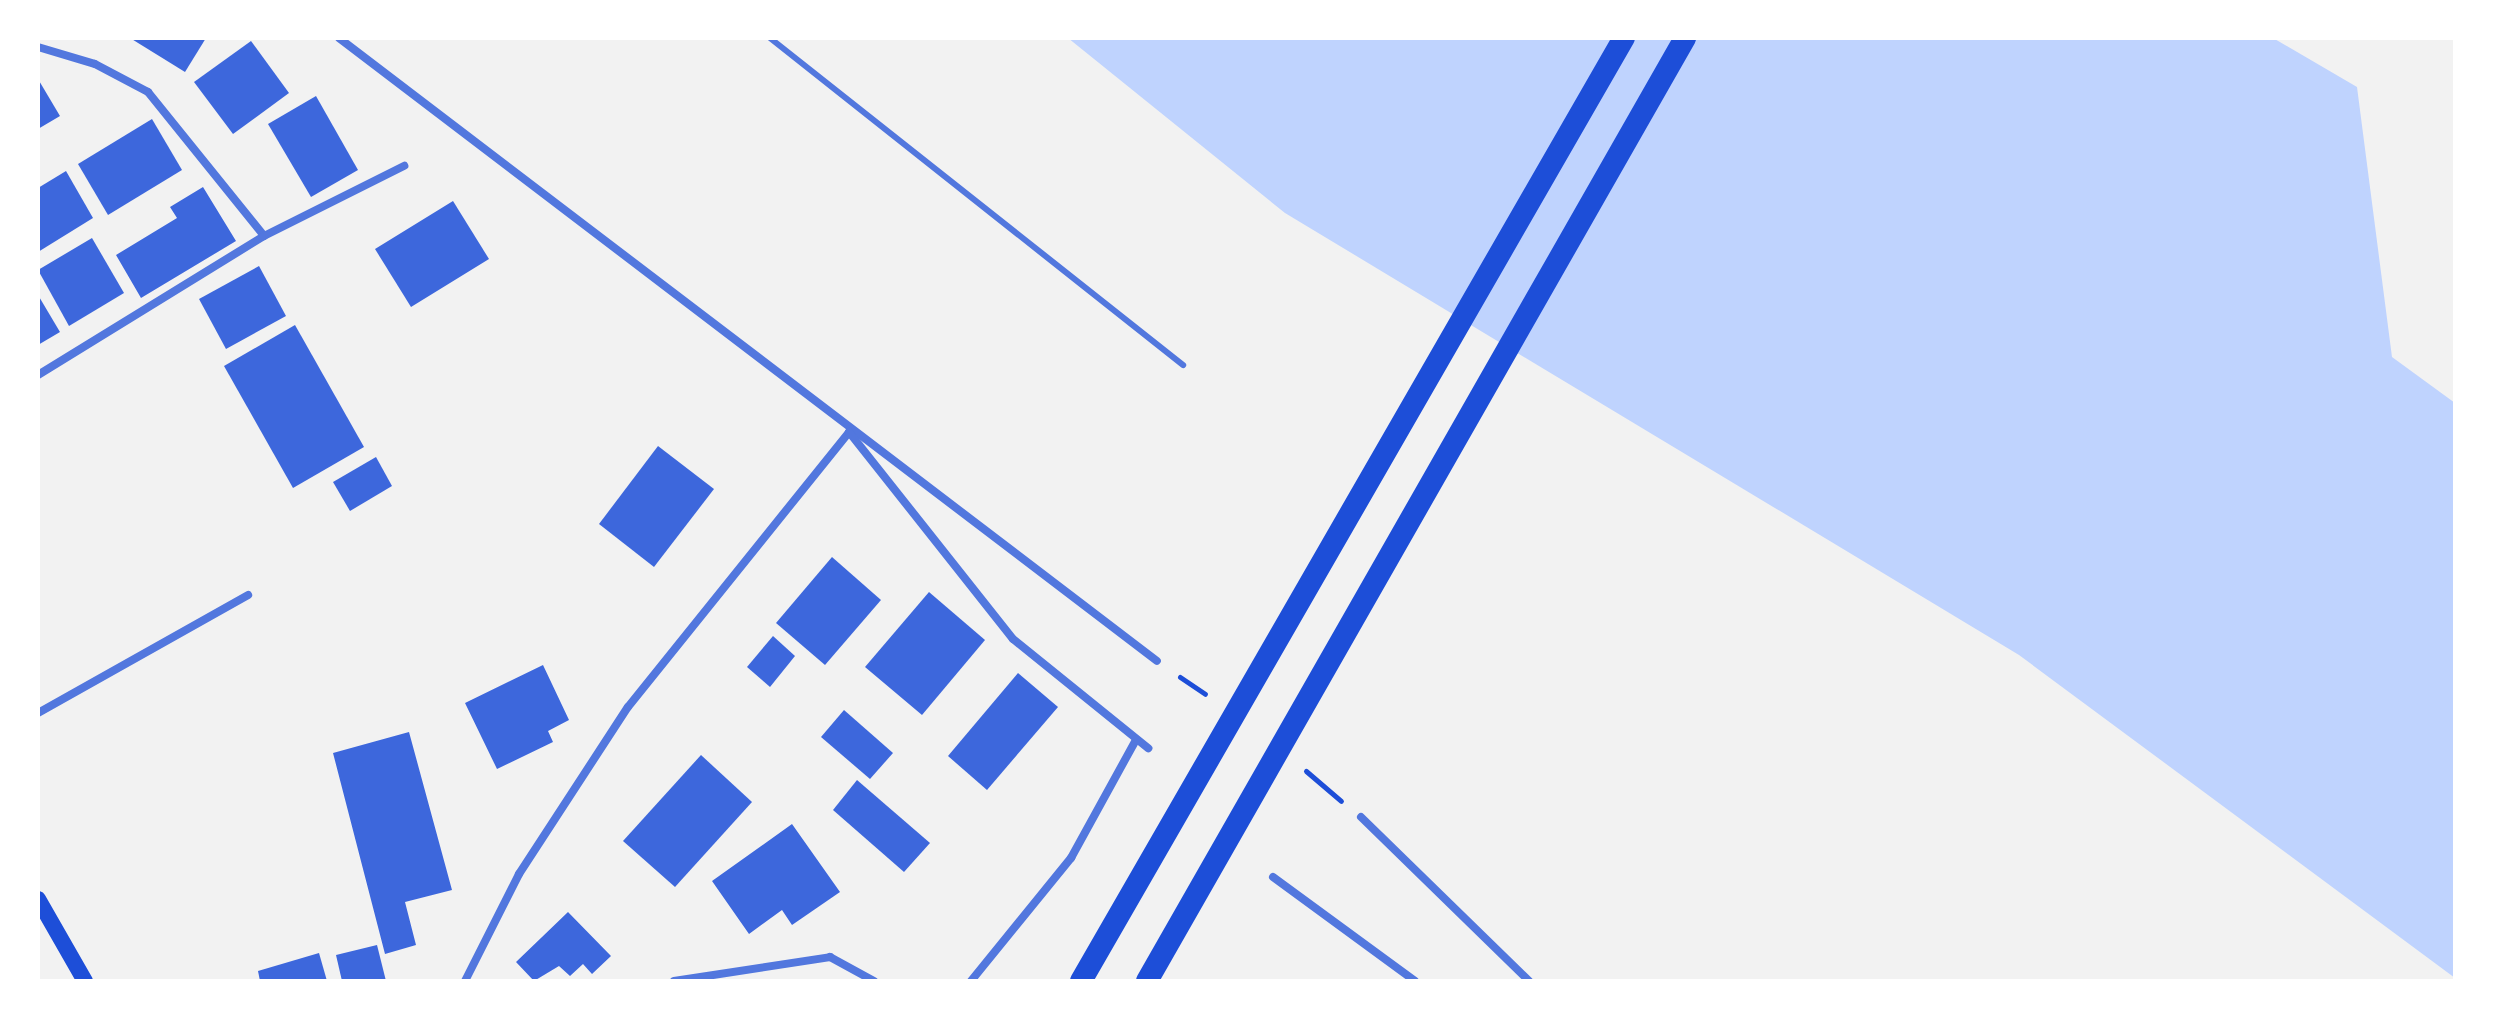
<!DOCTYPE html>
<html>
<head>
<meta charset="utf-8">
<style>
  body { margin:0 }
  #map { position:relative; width:2493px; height:1019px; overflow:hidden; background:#f2f2f2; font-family:Commissioner,sans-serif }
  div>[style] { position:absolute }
  .water>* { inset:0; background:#bfd3fe }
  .building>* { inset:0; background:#3d67dc }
  .path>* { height:5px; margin:-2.5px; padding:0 2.5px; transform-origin:2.5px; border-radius:2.5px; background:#1d4ed8 }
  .service>* { height:6px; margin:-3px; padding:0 3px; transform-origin:3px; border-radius:3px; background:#5277de }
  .minor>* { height:8px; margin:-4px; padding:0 4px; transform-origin:4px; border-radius:4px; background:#5277de }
  .secondary>* { height:16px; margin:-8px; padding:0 8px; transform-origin:8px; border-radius:8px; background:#1d4ed8 }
  .trunk>* { height:22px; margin:-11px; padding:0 11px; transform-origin:11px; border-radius:11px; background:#1d4ed8 }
  span { translate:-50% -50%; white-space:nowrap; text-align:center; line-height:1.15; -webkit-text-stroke:8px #fff; paint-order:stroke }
  .frame { position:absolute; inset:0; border:40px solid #fff; pointer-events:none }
</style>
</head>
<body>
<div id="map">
  <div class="water">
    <div style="clip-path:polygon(1068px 38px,2273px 38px,2357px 87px,2392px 357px,2455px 403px,2455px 978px,2019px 655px,1285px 213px)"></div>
  </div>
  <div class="building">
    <div style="clip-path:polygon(130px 38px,206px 38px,185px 72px)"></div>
    <div style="clip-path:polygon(251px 41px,289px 93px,233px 134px,194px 82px)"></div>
    <div style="clip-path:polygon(38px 79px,60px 116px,38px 129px)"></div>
    <div style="clip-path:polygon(316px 96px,358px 170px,311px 197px,268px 124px)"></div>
    <div style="clip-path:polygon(152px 119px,182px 170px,108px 215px,78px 164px)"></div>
    <div style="clip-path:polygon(66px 171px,93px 218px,38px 252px,38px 188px)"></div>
    <div style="clip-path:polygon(203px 187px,236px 241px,141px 298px,116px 255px,177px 218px,170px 207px)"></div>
    <div style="clip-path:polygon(453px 201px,489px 259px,411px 307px,375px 249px)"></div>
    <div style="clip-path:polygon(92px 238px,124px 293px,69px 326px,38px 270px)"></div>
    <div style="clip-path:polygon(259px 266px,286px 316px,226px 349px,199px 299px)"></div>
    <div style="clip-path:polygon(38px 295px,60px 332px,38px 345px)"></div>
    <div style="clip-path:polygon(295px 325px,364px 447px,293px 488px,224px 366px)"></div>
    <div style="clip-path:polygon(658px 446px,714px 489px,654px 567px,599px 524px)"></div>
    <div style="clip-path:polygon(376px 457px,392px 486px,350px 511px,333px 482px)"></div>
    <div style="clip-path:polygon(832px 557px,881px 600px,825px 665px,776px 623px)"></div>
    <div style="clip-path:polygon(929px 592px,985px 640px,922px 715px,865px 667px)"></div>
    <div style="clip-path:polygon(773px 636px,795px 656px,770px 687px,747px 667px)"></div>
    <div style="clip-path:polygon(543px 665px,569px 720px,548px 731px,553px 742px,497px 769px,465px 703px)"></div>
    <div style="clip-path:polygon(1018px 673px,1058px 707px,987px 790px,948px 756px)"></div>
    <div style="clip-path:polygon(844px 710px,893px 753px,870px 779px,821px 737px)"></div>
    <div style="clip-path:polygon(409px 732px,452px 890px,405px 902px,416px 945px,385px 954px,333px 753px)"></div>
    <div style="clip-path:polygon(701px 755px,752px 802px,675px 887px,623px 841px)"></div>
    <div style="clip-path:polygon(857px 780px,930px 843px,904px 872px,833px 810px)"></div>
    <div style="clip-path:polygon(792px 824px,840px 892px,792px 925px,782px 910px,749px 934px,712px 881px)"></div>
    <div style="clip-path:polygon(568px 912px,611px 956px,592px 974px,583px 964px,570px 976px,559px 966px,534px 981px,516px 962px)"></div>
    <div style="clip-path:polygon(377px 945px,386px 981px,342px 981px,336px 955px)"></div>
    <div style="clip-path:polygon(319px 953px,327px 981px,260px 981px,258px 971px)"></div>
  </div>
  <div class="path">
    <div style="left:1180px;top:677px;width:30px;rotate:34deg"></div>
    <div style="left:1306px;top:771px;width:46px;rotate:40.6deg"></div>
  </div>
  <div class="service">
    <div style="left:770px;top:38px;width:527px;rotate:38.37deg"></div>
  </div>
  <div class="minor">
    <div style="left:339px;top:38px;width:1028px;rotate:37.29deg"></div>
    <div style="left:38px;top:47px;width:59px;rotate:16.6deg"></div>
    <div style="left:95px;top:64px;width:60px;rotate:27.8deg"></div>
    <div style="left:148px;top:92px;width:185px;rotate:51.1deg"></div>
    <div style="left:38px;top:375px;width:265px;rotate:-31.6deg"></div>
    <div style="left:264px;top:236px;width:157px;rotate:-26.6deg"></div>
    <div style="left:38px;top:713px;width:241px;rotate:-29.3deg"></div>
    <div style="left:1361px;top:817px;width:235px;rotate:44.3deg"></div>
    <div style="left:1273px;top:877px;width:176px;rotate:36.2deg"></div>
    <div style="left:465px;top:981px;width:120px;rotate:-63.2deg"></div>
    <div style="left:519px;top:874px;width:199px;rotate:-56.9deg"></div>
    <div style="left:628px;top:707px;width:353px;rotate:-51.2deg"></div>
    <div style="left:849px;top:432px;width:264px;rotate:51.6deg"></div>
    <div style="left:1013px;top:639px;width:174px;rotate:38.9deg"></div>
    <div style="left:674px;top:981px;width:158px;rotate:-8.7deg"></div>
    <div style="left:830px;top:957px;width:50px;rotate:28.6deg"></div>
    <div style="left:971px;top:981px;width:159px;rotate:-50.9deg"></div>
    <div style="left:1071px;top:858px;width:135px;rotate:-61.2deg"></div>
  </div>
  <div class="secondary">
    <div style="left:38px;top:899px;width:95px;rotate:60.2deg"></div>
  </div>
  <div class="trunk">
    <div style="left:1081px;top:981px;width:1088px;rotate:-60.07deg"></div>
    <div style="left:1147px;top:981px;width:1086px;rotate:-60.29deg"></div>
  </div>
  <div class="frame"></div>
</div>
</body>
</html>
